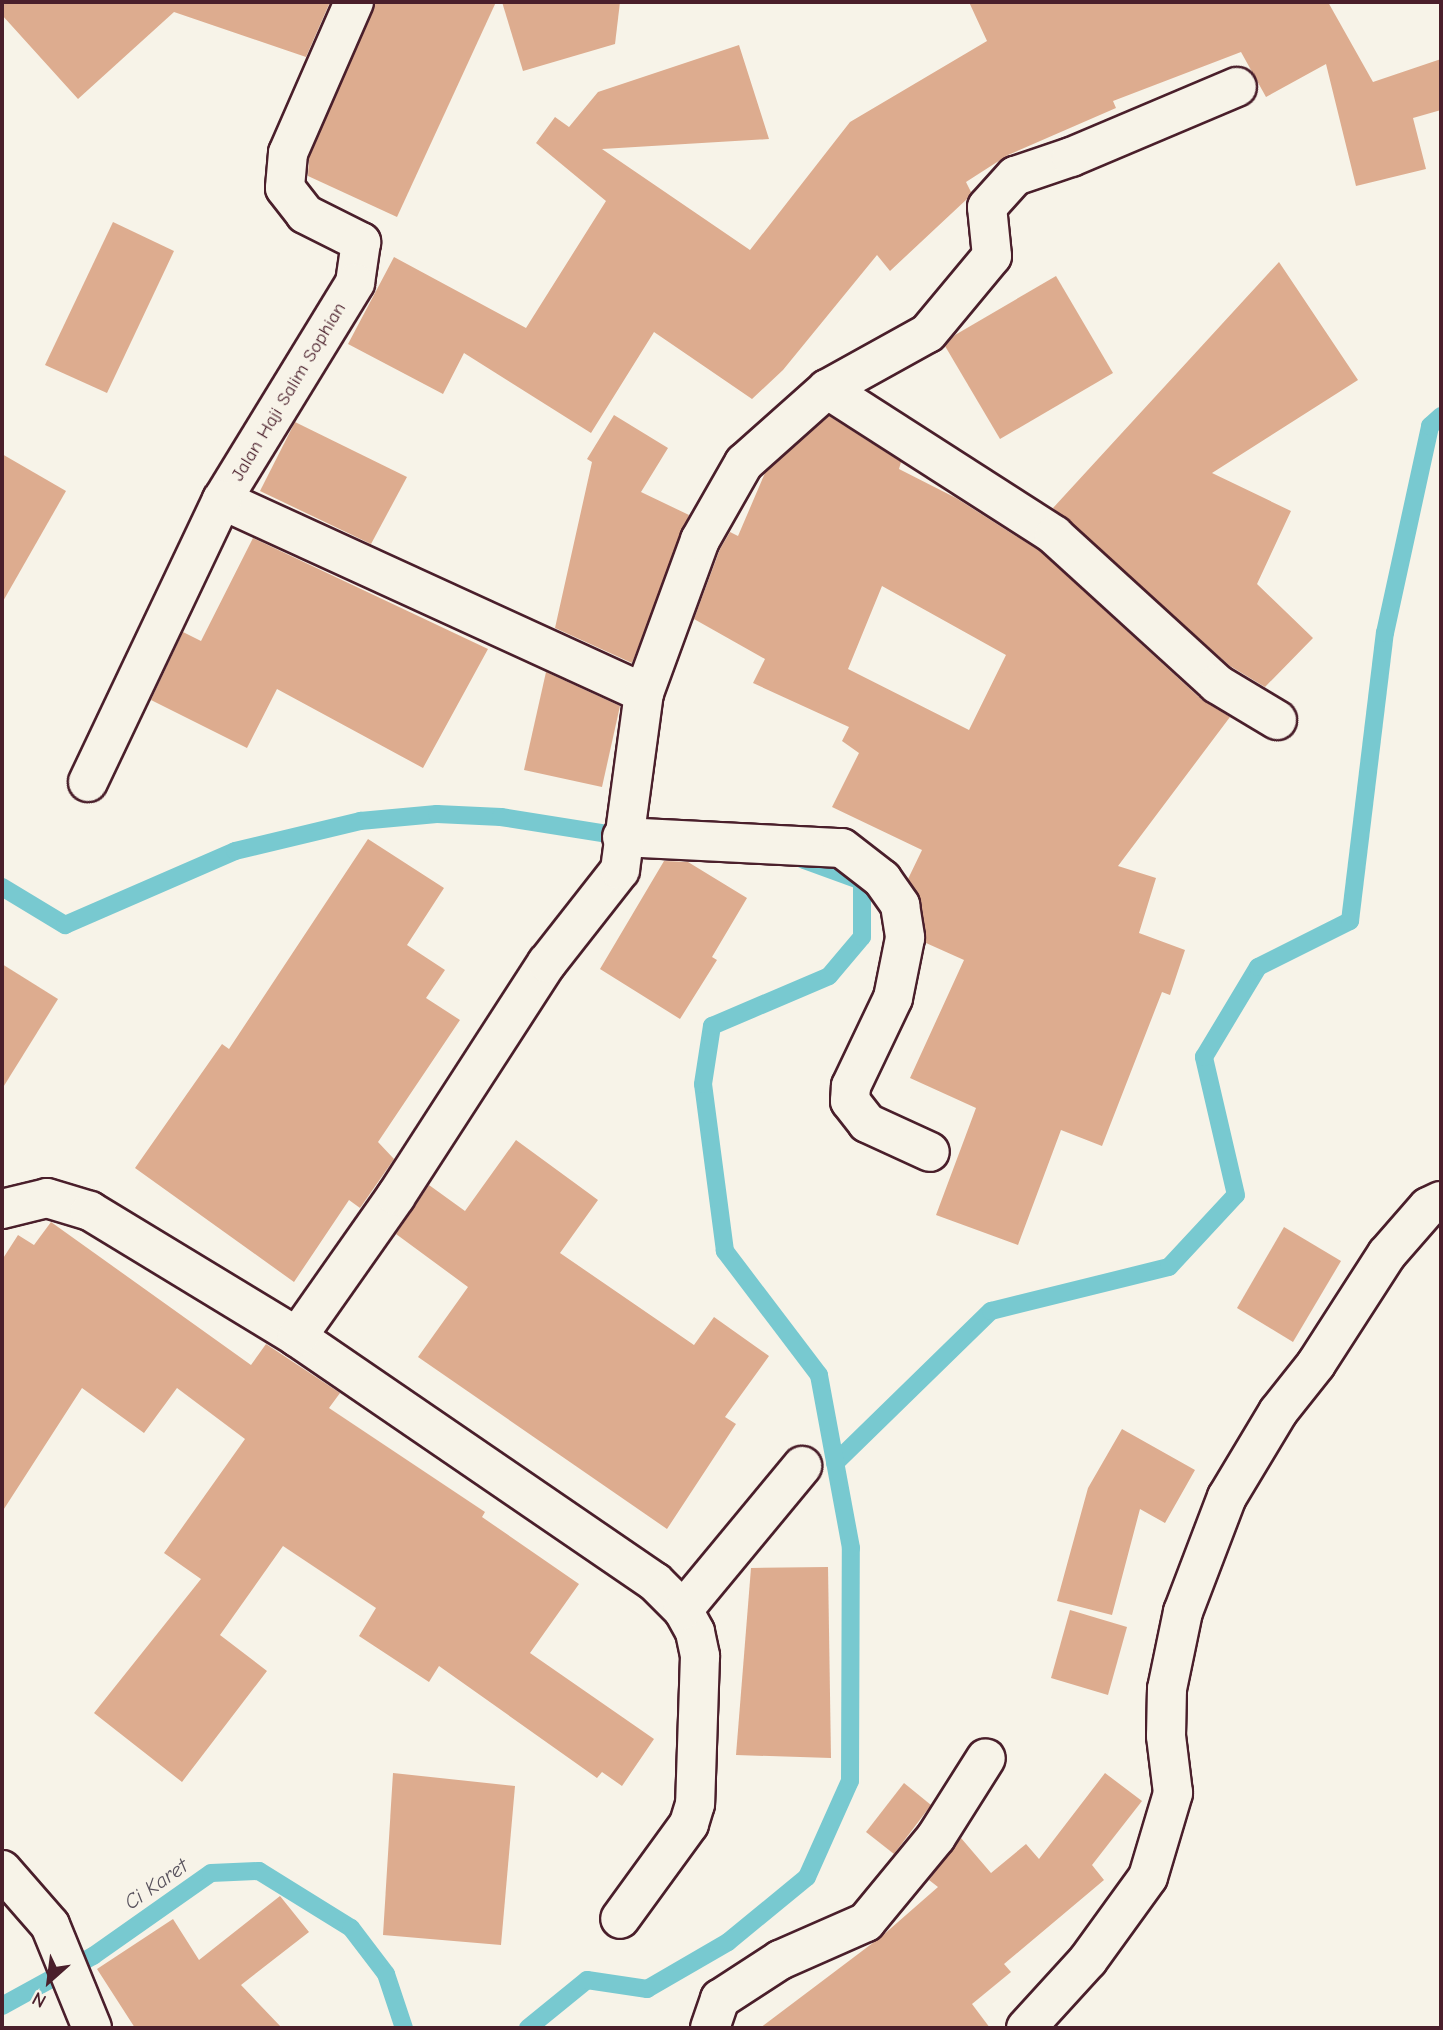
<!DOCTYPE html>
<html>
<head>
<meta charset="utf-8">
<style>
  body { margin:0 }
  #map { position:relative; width:1443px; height:2030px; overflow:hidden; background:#f7f3e8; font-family:"Comic Neue",sans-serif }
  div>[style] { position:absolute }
  .stream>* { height:18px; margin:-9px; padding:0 9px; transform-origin:9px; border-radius:9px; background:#78c9d0 }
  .building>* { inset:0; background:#ddac8f }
  .roads { filter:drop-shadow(2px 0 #4a1f2b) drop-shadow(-2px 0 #4a1f2b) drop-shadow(0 2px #4a1f2b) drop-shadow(0 -2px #4a1f2b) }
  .minor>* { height:38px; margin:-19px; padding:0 19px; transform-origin:19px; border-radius:19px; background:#f7f3e8 }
  .major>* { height:38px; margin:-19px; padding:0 19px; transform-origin:19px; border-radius:19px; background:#f7f3e8 }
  span { translate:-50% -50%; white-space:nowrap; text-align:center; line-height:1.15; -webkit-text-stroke:5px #f7f3e8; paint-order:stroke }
  .street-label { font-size:19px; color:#4a1f2b }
  .water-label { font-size:21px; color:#58525d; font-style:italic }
  .frame { position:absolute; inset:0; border:4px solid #4a1f2b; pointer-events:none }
  .north { position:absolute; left:14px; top:1946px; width:70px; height:70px; -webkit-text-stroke:5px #f7f3e8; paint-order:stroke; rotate:208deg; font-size:19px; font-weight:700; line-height:28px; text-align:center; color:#4a1f2b }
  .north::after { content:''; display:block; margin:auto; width:24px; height:32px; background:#4a1f2b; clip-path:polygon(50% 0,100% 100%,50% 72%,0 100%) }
</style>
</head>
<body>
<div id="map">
  <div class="stream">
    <div style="left:2px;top:887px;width:74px;rotate:31.1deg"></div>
    <div style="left:65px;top:925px;width:185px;rotate:-23.5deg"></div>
    <div style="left:235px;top:851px;width:129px;rotate:-13.5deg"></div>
    <div style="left:360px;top:821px;width:77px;rotate:-5.2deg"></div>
    <div style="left:437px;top:814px;width:64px;rotate:2.7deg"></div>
    <div style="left:501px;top:817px;width:128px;rotate:9deg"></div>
    <div style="left:835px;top:1463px;width:218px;rotate:-44.3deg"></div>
    <div style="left:991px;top:1311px;width:183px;rotate:-13.9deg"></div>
    <div style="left:1169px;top:1267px;width:98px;rotate:-47.1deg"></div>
    <div style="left:1236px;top:1195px;width:142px;rotate:-103.1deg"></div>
    <div style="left:1204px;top:1057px;width:105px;rotate:-59deg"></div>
    <div style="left:1258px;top:967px;width:103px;rotate:-26.6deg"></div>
    <div style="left:1350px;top:921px;width:290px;rotate:-83.1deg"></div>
    <div style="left:1385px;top:633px;width:212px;rotate:-77.7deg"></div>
    <div style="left:1430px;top:426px;width:15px;rotate:-42deg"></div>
    <div style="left:2px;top:2006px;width:104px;rotate:-28.8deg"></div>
    <div style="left:93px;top:1956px;width:144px;rotate:-35.1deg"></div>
    <div style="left:211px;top:1873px;width:48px;rotate:-2.4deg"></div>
    <div style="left:259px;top:1871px;width:108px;rotate:31.8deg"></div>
    <div style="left:351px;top:1928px;width:58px;rotate:52.7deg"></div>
    <div style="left:386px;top:1974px;width:57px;rotate:71.6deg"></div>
    <div style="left:528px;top:2028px;width:76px;rotate:-39.1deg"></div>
    <div style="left:587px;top:1980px;width:61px;rotate:8.5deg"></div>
    <div style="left:647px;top:1989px;width:94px;rotate:-30.1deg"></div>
    <div style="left:728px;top:1942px;width:102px;rotate:-39.4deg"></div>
    <div style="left:807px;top:1877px;width:105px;rotate:-65.9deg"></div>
    <div style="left:850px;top:1781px;width:233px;rotate:-89.8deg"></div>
    <div style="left:851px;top:1548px;width:176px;rotate:-100.5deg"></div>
    <div style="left:819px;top:1375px;width:156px;rotate:-127.2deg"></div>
    <div style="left:725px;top:1251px;width:168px;rotate:-97.5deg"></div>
    <div style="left:703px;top:1084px;width:59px;rotate:-81.2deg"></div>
    <div style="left:712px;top:1026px;width:127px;rotate:-23.1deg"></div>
    <div style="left:829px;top:976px;width:51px;rotate:-49.8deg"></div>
    <div style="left:862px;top:937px;width:56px;rotate:-90deg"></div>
    <div style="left:862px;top:881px;width:62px;rotate:-160.1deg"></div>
  </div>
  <div class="building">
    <div style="clip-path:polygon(2px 2px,330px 2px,306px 57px,174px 12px,78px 99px,2px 15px)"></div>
    <div style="clip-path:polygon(375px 2px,496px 2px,397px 217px,308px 176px,309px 158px)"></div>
    <div style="clip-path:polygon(502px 2px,620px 2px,615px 44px,523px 71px)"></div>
    <div style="clip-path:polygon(969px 2px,1328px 2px,1373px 82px,1441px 59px,1441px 110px,1413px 118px,1426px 169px,1356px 186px,1326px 64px,1266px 97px,1241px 52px,1113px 101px,1116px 108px,1008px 155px,966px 182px,971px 192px,967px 199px,890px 271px,877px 255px,783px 370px,752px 399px,654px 332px,591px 433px,464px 353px,443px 394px,348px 344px,394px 257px,526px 328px,606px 201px,536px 143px,555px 117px,569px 127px,598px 92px,739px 45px,769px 139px,602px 149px,750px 250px,850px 122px,987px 41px)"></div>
    <div style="clip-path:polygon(113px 222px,174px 251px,107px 393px,45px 365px)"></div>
    <div style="clip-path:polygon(1279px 262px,1358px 380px,1212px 473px,1291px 511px,1257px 584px,1313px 638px,1265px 687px,1230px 666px,1053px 508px)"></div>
    <div style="clip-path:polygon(1056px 276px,1113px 373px,1000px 439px,945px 346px,955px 335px)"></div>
    <div style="clip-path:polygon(614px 415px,668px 448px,641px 492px,689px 515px,632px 663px,555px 628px,592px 462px,587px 459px)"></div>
    <div style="clip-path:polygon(evenodd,829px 416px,901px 462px,899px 469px,956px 498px,1041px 552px,1202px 700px,1230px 717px,1118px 866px,1156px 878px,1139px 933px,1185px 950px,1170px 995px,1162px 992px,1102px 1146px,1061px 1130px,1018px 1245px,936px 1215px,976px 1108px,910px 1078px,964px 960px,926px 943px,921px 901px,908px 879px,922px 850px,832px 807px,859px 753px,842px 741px,849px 727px,753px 683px,765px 659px,694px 619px,720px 549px,730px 532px,738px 536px,765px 473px,829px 416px,882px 586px,1006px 655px,969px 730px,848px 669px,882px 586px)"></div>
    <div style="clip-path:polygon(295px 422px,407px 477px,371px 544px,260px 491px)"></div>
    <div style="clip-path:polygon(2px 454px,66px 491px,2px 603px)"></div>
    <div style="clip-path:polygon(253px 538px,488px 649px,423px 768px,277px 689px,247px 748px,151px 700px,183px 632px,201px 641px)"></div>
    <div style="clip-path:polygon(546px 672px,620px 706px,602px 787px,524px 770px)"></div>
    <div style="clip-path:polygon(368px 839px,444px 888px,407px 945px,445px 970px,426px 998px,460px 1020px,378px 1142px,394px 1159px,360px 1208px,349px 1200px,294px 1282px,135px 1168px,222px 1044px,229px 1049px)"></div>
    <div style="clip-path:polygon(664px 861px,688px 862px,747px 898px,712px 957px,717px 960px,680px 1019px,600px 969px)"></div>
    <div style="clip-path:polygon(2px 964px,58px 999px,2px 1089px)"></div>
    <div style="clip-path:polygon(516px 1140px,598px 1200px,560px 1253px,694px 1345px,714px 1317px,769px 1356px,725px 1417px,736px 1424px,667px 1529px,418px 1357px,468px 1287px,396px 1234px,429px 1185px,465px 1211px)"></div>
    <div style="clip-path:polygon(51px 1222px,251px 1365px,266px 1344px,340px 1393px,329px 1408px,485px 1512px,482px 1517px,579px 1584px,530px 1653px,654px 1739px,622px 1786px,602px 1772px,597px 1778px,439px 1666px,429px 1682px,359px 1636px,376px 1608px,283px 1546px,220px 1635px,267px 1671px,182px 1782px,94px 1713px,201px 1579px,164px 1553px,245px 1439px,177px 1388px,144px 1433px,82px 1388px,2px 1512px,2px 1260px,18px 1235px,34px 1245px)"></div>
    <div style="clip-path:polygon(1284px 1227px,1341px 1261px,1293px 1342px,1237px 1308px)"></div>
    <div style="clip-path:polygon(1122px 1429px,1195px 1470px,1165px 1523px,1140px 1509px,1112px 1615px,1057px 1601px,1088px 1488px)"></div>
    <div style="clip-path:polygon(828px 1567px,831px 1758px,736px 1755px,751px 1568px)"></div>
    <div style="clip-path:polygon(1070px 1610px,1127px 1627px,1108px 1695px,1051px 1678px)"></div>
    <div style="clip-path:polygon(393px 1773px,515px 1786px,501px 1945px,383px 1935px)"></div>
    <div style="clip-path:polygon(1105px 1773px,1142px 1801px,1092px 1865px,1104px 1880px,1004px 1964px,1011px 1972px,972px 2004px,990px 2028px,760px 2028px,882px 1936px,938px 1887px,929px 1880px,961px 1838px,991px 1873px,1026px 1844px,1039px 1859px)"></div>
    <div style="clip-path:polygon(904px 1783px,931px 1805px,894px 1854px,866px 1832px)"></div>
    <div style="clip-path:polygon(280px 1896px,309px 1932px,241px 1985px,282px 2028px,135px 2028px,97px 1969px,173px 1919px,199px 1960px)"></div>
  </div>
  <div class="roads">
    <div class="minor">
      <div style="left:354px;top:2px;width:165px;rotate:113.6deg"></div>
      <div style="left:288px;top:153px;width:35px;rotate:95deg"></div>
      <div style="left:285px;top:188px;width:33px;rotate:52deg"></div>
      <div style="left:305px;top:214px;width:63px;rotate:26.6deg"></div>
      <div style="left:361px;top:242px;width:41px;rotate:98.3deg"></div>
      <div style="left:355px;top:283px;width:255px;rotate:121.5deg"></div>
      <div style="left:222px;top:500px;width:464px;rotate:24.6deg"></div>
      <div style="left:827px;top:389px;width:270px;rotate:32.7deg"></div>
      <div style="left:1054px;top:535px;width:221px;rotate:42.4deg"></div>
      <div style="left:1217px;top:684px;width:70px;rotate:31deg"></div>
      <div style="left:88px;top:782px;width:312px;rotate:-64.6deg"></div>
      <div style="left:622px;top:837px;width:220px;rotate:2.9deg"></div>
      <div style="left:842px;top:848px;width:51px;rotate:37.8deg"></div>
      <div style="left:882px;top:879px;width:32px;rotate:55deg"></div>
      <div style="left:900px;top:905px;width:33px;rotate:81deg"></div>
      <div style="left:905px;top:938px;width:61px;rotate:101.3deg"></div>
      <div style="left:893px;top:998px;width:98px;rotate:115.5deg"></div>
      <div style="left:851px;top:1086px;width:15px;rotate:94deg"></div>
      <div style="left:850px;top:1101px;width:28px;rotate:52deg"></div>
      <div style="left:867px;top:1123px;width:69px;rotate:24.7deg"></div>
      <div style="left:2px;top:1209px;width:46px;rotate:-13.7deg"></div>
      <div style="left:47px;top:1198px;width:45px;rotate:16.8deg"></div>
      <div style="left:90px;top:1211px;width:242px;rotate:31.3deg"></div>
      <div style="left:297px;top:1337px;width:434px;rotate:34.4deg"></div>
      <div style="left:655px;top:1582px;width:40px;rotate:45deg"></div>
      <div style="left:683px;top:1610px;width:25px;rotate:61deg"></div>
      <div style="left:695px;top:1632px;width:25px;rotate:78deg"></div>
      <div style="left:700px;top:1656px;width:148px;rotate:91.9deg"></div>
      <div style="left:695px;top:1804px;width:21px;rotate:107deg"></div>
      <div style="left:689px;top:1824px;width:117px;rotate:126deg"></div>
      <div style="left:297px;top:1337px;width:172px;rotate:-54.9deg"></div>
      <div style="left:396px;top:1196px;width:278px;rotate:-57.1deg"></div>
      <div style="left:547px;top:963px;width:118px;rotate:-51.9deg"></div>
      <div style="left:620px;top:870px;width:179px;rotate:-82.3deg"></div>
      <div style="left:644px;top:693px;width:163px;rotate:-69.9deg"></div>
      <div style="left:700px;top:540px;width:89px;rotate:-60.3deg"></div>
      <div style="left:744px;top:463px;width:111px;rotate:-41.7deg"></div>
      <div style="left:827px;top:389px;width:115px;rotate:-29deg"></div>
      <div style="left:928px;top:333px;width:100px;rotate:-50.3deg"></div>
      <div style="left:992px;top:256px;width:49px;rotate:-95.8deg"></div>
      <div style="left:987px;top:207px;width:42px;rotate:-47.9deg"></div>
      <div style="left:1015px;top:176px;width:59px;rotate:-18.7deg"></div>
      <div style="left:1071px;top:157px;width:180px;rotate:-22.9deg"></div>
      <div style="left:683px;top:1610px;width:187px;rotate:-50.4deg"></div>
      <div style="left:710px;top:2028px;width:31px;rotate:-71deg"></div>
      <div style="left:720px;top:1999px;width:72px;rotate:-33deg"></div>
      <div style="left:780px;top:1960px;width:94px;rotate:-23.8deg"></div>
      <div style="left:866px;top:1922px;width:110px;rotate:-50.5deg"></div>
      <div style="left:936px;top:1837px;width:93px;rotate:-57.7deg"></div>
      <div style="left:1026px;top:2028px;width:92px;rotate:-47.6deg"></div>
      <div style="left:1088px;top:1960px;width:102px;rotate:-54.1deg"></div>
      <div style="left:1148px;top:1877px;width:88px;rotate:-73.4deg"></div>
      <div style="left:1173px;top:1793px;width:57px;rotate:-97deg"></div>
      <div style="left:1166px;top:1736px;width:47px;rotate:-88.8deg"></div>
      <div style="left:1167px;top:1689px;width:79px;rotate:-78.3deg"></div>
      <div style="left:1183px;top:1612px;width:123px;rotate:-69.1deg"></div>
      <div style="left:1227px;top:1497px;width:99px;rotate:-59deg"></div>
      <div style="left:1278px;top:1412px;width:61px;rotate:-51.6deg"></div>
      <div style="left:1316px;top:1364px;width:131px;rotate:-57.2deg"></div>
      <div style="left:1387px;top:1254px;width:62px;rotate:-48.9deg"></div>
      <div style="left:1428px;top:1207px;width:14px;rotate:-25deg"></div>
    </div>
    <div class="major">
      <div style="left:2px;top:1870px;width:73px;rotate:48.9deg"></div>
      <div style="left:50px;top:1925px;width:111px;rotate:67.8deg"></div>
    </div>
  </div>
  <div class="street-label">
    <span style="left:289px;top:392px;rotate:-59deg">Jalan Haji Salim Sophian</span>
  </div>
  <div class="water-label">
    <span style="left:156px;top:1884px;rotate:-35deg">Ci Karet</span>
  </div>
  <div class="frame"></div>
  <div class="north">N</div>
</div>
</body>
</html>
